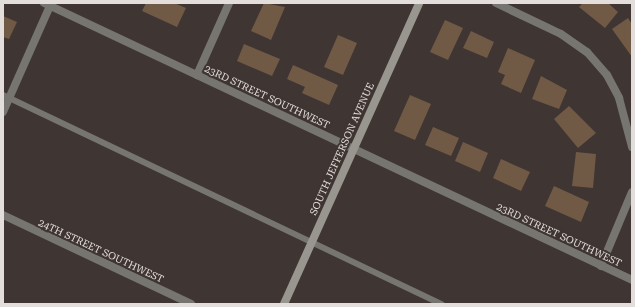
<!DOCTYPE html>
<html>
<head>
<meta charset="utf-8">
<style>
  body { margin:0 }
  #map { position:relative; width:635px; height:307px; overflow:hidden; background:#3f3532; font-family:"Roboto Serif",serif }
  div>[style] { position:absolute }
  .building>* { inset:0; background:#705a46 }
  .lane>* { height:6px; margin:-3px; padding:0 3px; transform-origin:3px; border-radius:3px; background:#767570 }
  .street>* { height:8px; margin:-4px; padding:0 4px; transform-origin:4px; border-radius:4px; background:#767570 }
  .secondary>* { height:8px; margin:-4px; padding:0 4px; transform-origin:4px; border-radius:4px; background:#999690 }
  span { translate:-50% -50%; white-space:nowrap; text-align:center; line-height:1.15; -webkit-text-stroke:4px #3f3532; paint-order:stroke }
  .street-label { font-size:10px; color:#e3dedb }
  .frame { position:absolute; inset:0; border:4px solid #e3dedb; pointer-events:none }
</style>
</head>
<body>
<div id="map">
  <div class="building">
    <div style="clip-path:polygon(146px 3px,174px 3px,186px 8px,177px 27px,142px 11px)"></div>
    <div style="clip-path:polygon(264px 3px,285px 7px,271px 40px,251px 31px)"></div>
    <div style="clip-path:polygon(583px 3px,608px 3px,618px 12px,605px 28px,579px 7px)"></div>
    <div style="clip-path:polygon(3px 16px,17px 22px,9px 39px,3px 37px)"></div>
    <div style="clip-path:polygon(628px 18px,632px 24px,632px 57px,612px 29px)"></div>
    <div style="clip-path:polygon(445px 20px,463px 28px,448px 60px,430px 52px)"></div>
    <div style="clip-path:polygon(471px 31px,494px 42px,487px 58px,463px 48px)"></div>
    <div style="clip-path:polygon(338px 35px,357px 43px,343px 75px,324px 67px)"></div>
    <div style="clip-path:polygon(244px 44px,280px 59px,272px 76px,237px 61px)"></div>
    <div style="clip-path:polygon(508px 48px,535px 60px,521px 93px,501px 84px,505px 75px,498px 72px)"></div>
    <div style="clip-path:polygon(293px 65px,338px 85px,329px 105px,302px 93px,305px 87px,287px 79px)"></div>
    <div style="clip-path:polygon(541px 76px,567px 90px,559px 109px,532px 99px)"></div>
    <div style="clip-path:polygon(410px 95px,431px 104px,415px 140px,394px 131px)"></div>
    <div style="clip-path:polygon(569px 106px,596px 133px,578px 148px,554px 119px)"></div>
    <div style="clip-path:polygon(433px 127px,459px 138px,451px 156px,425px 145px)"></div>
    <div style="clip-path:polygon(463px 142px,488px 153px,480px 172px,455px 161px)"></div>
    <div style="clip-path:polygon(576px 152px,596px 154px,593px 188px,572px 186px)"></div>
    <div style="clip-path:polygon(501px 159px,530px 172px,521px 191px,493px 178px)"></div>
    <div style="clip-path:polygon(554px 186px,589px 202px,581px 222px,545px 206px)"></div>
  </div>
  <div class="lane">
    <div style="left:3px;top:95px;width:486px;rotate:25.5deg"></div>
  </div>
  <div class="street">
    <div style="left:44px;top:3px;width:650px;rotate:25.22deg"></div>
    <div style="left:496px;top:3px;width:72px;rotate:25.5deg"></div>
    <div style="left:561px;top:34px;width:32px;rotate:35deg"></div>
    <div style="left:587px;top:52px;width:30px;rotate:49deg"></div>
    <div style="left:607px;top:75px;width:26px;rotate:62deg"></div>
    <div style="left:619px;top:98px;width:51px;rotate:75.1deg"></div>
    <div style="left:197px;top:75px;width:79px;rotate:-66deg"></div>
    <div style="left:3px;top:112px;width:116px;rotate:-66.1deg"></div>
    <div style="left:3px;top:215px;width:208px;rotate:25.3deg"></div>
    <div style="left:601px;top:266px;width:80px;rotate:-67.3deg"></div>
  </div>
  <div class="secondary">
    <div style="left:284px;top:304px;width:330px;rotate:-65.8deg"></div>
  </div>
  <div class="street-label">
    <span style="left:267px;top:97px;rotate:25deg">23RD STREET SOUTHWEST</span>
    <span style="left:342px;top:149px;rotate:-66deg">SOUTH JEFFERSON AVENUE</span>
    <span style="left:559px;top:235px;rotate:25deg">23RD STREET SOUTHWEST</span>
    <span style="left:101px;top:251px;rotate:25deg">24TH STREET SOUTHWEST</span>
  </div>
  <div class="frame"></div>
</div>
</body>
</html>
